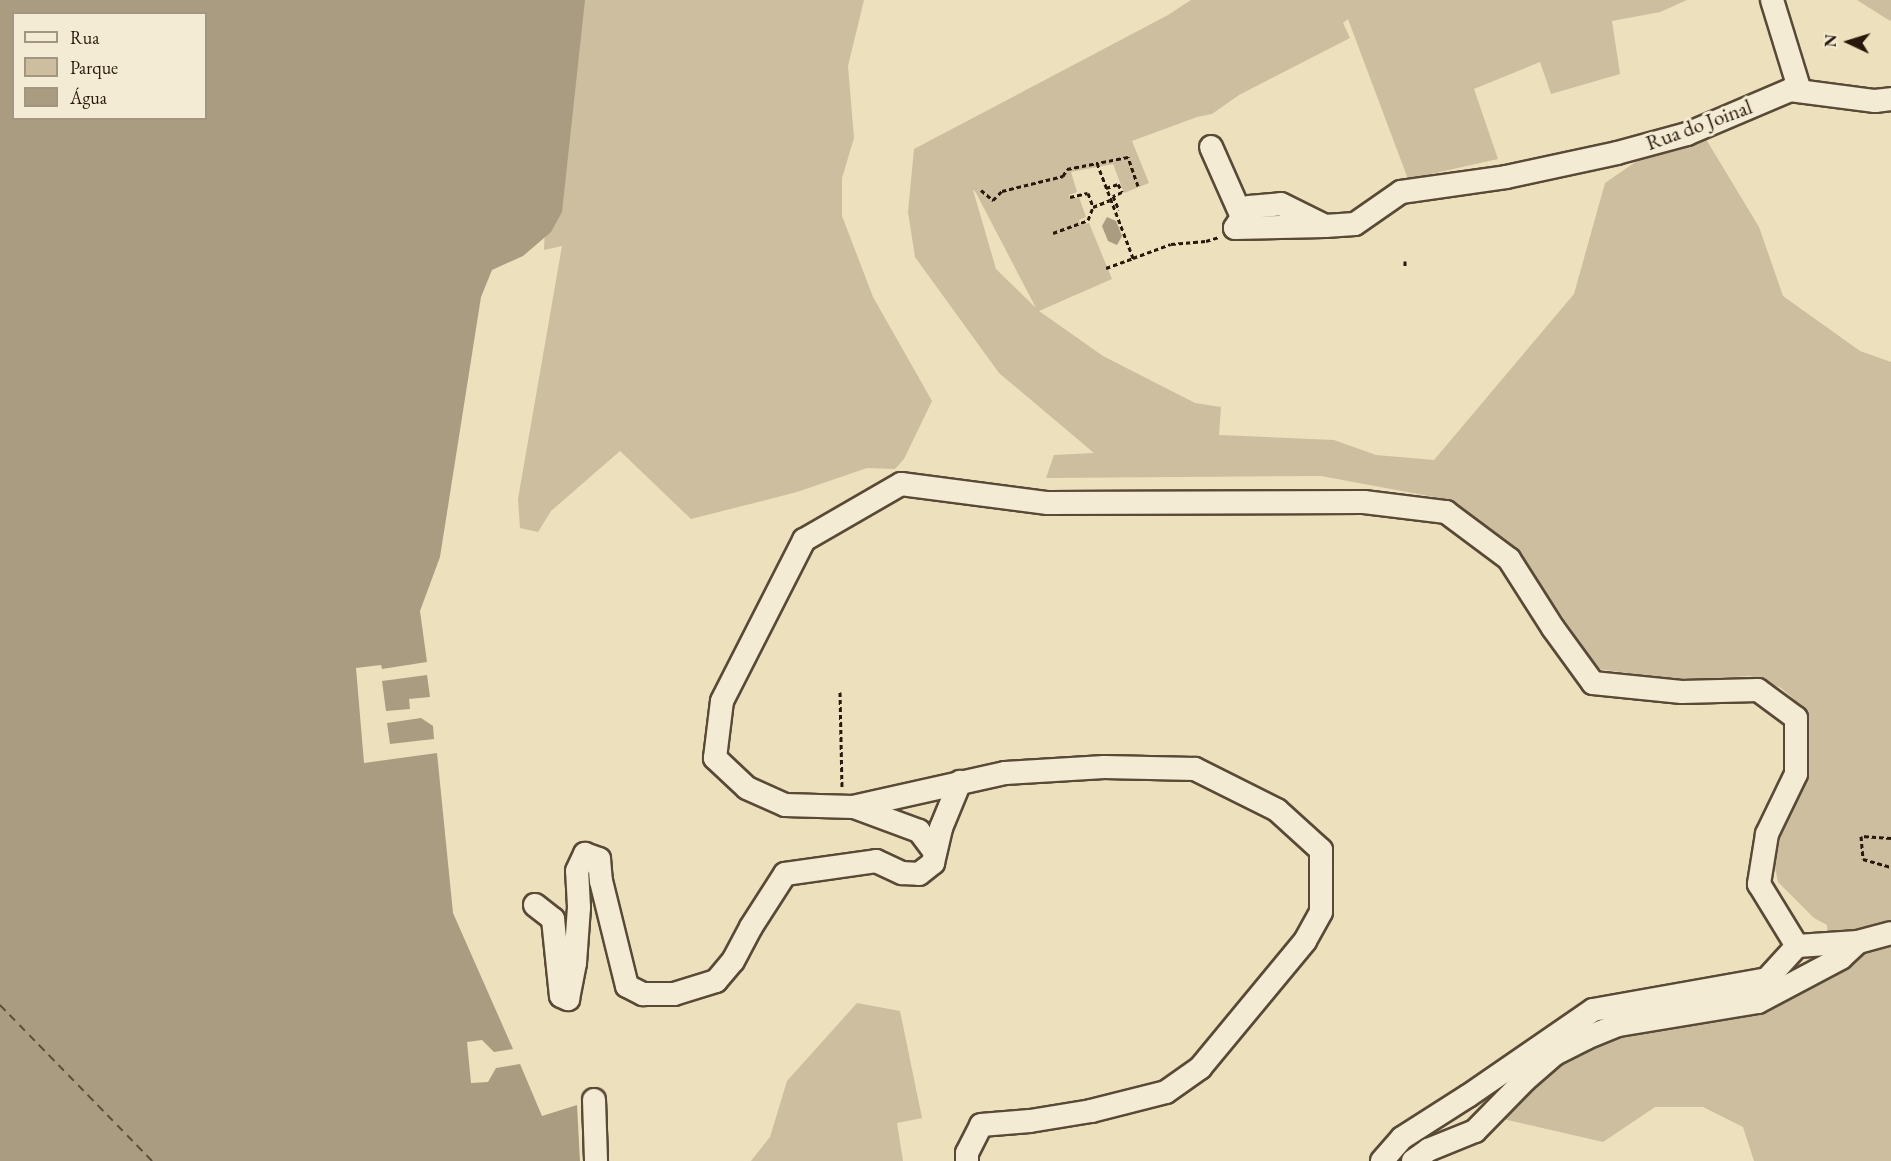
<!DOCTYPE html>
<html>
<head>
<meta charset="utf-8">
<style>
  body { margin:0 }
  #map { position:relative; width:1891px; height:1161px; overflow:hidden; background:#ede0bc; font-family:"EB Garamond",serif }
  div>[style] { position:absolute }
  .green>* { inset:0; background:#ccbe9e }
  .water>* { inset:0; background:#aa9c80 }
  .ferry>* { height:1.5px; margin-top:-0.75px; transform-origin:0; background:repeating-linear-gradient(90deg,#5c4c3a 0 8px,transparent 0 14px) }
  .path>* { height:3px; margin-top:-1.5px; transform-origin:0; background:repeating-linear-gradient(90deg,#28170b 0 4.5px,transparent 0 7.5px) }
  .roads { filter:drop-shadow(2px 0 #594937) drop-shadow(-2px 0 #594937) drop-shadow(0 2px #594937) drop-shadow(0 -2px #594937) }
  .minor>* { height:22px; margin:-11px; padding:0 11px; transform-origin:11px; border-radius:11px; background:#f3ebd3 }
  span { translate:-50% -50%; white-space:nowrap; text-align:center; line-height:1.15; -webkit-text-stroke:6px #f3ebd3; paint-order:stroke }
  .street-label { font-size:21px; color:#28170b }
  .legend { position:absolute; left:12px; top:12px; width:195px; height:108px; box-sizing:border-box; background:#f3ebd3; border:2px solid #a29683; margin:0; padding:8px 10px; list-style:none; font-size:18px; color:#28170b }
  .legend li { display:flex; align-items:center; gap:12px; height:30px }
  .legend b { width:30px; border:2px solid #a29683 }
  .north { position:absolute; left:1819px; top:12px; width:60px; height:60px; -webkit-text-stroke:4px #f3ebd3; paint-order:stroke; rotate:274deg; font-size:16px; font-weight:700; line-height:24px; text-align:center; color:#28170b }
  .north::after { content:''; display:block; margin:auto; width:21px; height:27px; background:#28170b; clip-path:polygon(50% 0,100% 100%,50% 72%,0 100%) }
</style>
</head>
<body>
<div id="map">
  <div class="green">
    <div style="clip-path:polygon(584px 0,864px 0,848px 66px,854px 138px,842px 178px,842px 216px,873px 297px,932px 401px,904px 459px,895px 469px,867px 468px,797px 492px,691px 519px,620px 451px,551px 511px,538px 532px,520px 528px,518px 499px,562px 246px,544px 250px,547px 184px)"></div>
    <div style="clip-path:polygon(evenodd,1191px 0,1687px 0,1660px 12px,1612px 21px,1620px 74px,1551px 94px,1540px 62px,1474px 89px,1498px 159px,1408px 179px,1348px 19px,1343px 23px,1350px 38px,1239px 95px,1212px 114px,1197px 117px,1132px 141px,1149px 183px,1124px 193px,1113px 164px,1071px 172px,1077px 192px,1069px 195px,1070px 199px,1079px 197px,1086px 217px,1079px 220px,1080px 223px,1082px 225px,1089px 223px,1112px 279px,1039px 311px,1103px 356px,1195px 403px,1221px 407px,1219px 435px,1334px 440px,1376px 455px,1434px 460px,1574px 294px,1605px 183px,1695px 121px,1759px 227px,1783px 296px,1860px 351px,1891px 362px,1891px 1161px,1754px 1161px,1743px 1127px,1703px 1107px,1655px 1107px,1603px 1142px,1477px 1113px,1523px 1064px,1744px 997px,1829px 961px,1827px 925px,1814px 918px,1778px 882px,1772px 853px,1808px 773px,1808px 722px,1795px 700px,1781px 688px,1750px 676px,1680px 680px,1598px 669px,1520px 554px,1434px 497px,1321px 476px,1046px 478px,1054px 455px,1094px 453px,999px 373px,915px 257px,908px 212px,914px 149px,1168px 15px,1191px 0,973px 190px,975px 191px,1036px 308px,996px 269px,973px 190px)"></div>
    <div style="clip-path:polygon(1857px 0,1891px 0,1891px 21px,1887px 19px)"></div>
    <div style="clip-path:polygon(857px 1003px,900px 1011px,922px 1118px,897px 1123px,903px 1161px,751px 1161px,770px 1137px,787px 1081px)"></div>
  </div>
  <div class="water">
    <div style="clip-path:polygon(evenodd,0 0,585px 0,562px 212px,551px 232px,523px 256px,492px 270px,481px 297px,440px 557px,420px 611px,427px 662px,382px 669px,381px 665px,356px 668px,364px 763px,437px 753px,453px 913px,513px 1049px,494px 1052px,482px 1040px,467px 1042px,471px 1083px,488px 1082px,496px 1068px,520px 1064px,542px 1116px,577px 1105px,580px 1161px,0 1161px,0 0,14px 14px,206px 14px,206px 118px,14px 118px,14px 14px)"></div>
    <div style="clip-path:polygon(1107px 217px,1116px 221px,1122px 236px,1117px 245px,1108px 241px,1102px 226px)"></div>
    <div style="clip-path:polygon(427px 675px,430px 697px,409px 699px,410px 709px,386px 711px,382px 681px)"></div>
    <div style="clip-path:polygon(421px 718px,433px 726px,434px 739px,390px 744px,387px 723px)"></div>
  </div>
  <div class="ferry">
    <div style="left:0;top:1005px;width:218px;rotate:45.7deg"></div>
  </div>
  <div class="path">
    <div style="left:1138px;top:186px;width:31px;rotate:-109deg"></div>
    <div style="left:1128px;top:157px;width:32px;rotate:169deg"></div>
    <div style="left:1097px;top:163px;width:102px;rotate:69.2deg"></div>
    <div style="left:1133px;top:258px;width:40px;rotate:-20.2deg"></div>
    <div style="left:1171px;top:244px;width:35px;rotate:-5deg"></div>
    <div style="left:1206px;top:241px;width:14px;rotate:-17deg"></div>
    <div style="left:1106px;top:188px;width:13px;rotate:-18deg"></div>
    <div style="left:1118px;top:184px;width:9px;rotate:63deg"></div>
    <div style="left:1122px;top:192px;width:10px;rotate:156deg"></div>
    <div style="left:1113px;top:196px;width:15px;rotate:67deg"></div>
    <div style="left:981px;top:190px;width:16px;rotate:40deg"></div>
    <div style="left:993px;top:200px;width:13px;rotate:-45deg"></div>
    <div style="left:1002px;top:191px;width:63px;rotate:-13.8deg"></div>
    <div style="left:1063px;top:176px;width:8px;rotate:-60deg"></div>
    <div style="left:1067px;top:169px;width:31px;rotate:-11deg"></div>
    <div style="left:1070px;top:197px;width:18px;rotate:-13deg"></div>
    <div style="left:1088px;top:193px;width:15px;rotate:70deg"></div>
    <div style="left:1053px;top:233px;width:37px;rotate:-20deg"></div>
    <div style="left:1088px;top:220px;width:14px;rotate:-69deg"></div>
    <div style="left:1093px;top:207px;width:18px;rotate:-22deg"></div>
    <div style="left:1405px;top:261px;width:7px;rotate:90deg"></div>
    <div style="left:1106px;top:268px;width:29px;rotate:-20deg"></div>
    <div style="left:840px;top:692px;width:97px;rotate:88.8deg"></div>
    <div style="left:1891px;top:838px;width:30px;rotate:-176deg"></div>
    <div style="left:1861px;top:836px;width:23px;rotate:85deg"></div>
    <div style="left:1863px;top:859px;width:29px;rotate:16deg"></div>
  </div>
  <div class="roads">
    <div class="minor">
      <div style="left:1772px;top:0;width:95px;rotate:72.9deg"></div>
      <div style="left:1211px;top:147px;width:77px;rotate:66.1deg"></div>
      <div style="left:1325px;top:226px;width:90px;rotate:178.7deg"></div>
      <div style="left:1235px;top:228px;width:25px;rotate:-56deg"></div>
      <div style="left:1249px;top:207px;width:32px;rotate:-5deg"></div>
      <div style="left:1281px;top:204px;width:49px;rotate:26.6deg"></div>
      <div style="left:1325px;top:226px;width:30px;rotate:-4deg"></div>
      <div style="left:1355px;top:224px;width:56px;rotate:-34.8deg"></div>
      <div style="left:1401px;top:192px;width:106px;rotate:-8.1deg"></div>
      <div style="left:1506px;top:177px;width:114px;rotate:-12.2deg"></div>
      <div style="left:1617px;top:153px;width:73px;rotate:-15.2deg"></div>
      <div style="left:1687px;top:134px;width:112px;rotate:-23.1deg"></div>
      <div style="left:1790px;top:90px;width:86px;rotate:7.4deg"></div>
      <div style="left:1875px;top:101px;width:16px;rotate:-7deg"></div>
      <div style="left:854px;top:807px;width:69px;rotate:20.3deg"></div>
      <div style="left:919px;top:831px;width:26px;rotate:53deg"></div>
      <div style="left:535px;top:905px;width:23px;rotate:38deg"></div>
      <div style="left:553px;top:919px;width:77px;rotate:84.1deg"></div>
      <div style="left:561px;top:996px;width:8px;rotate:23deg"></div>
      <div style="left:568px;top:999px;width:37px;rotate:-79deg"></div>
      <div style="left:575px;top:963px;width:56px;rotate:-85.9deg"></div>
      <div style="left:579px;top:907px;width:36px;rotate:-93deg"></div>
      <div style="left:577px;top:871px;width:19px;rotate:-65deg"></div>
      <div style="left:585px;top:854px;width:15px;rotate:20deg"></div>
      <div style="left:599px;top:859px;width:22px;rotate:85deg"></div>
      <div style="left:601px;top:881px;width:108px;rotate:76.1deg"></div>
      <div style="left:627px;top:986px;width:18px;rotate:27deg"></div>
      <div style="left:643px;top:994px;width:31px"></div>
      <div style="left:674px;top:994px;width:44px;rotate:-17.2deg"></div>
      <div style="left:716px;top:981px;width:26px;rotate:-50deg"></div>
      <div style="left:733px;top:961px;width:38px;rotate:-62deg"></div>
      <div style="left:751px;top:927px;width:63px;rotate:-57.3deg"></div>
      <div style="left:785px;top:874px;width:92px;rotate:-8.1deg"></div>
      <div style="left:876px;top:861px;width:29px;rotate:25deg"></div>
      <div style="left:902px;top:873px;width:17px;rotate:3deg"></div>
      <div style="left:919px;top:874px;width:18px;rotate:-38deg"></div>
      <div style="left:933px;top:863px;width:36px;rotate:-77deg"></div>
      <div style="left:941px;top:828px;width:50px;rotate:-67.6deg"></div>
      <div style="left:594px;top:1100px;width:61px;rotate:88.1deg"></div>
      <div style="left:967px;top:1161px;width:8px;rotate:-90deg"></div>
      <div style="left:967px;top:1153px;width:31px;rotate:-63deg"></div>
      <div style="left:981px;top:1125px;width:49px;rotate:-4.7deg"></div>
      <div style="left:1030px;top:1121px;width:62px;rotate:-9.3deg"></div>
      <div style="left:1091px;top:1111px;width:77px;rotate:-14.2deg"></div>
      <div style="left:1166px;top:1092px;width:42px;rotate:-35.2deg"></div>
      <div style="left:1200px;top:1068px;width:165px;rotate:-50.4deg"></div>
      <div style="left:1305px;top:941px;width:33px;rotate:-61deg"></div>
      <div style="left:1321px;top:912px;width:62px;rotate:-90deg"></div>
      <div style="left:1321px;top:850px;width:59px;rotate:-137.7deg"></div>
      <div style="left:1277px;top:810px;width:92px;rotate:-153.4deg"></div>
      <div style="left:1195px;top:769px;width:91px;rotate:-178.7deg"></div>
      <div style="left:1104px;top:767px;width:99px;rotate:176.5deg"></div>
      <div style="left:1005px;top:773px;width:156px;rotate:167.4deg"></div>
      <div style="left:853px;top:807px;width:68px;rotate:-178.3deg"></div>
      <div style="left:785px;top:805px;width:42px;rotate:-155.9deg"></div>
      <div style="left:747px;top:788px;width:44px;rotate:-136.8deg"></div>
      <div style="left:715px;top:758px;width:57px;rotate:-83deg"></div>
      <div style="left:722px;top:701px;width:181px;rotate:-63deg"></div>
      <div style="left:804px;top:540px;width:112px;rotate:-30deg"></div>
      <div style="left:901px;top:484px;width:148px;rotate:7.4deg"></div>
      <div style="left:1048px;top:503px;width:316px;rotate:-0.2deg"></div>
      <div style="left:1364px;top:502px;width:83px;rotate:7deg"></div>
      <div style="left:1446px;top:512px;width:79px;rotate:36.7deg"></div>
      <div style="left:1509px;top:559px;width:82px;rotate:57.5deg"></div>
      <div style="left:1553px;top:628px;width:68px;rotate:54deg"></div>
      <div style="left:1593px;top:683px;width:89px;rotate:5.8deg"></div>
      <div style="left:1682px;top:692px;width:76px;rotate:-1.5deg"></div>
      <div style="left:1758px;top:690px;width:47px;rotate:36.4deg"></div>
      <div style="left:1796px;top:718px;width:56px;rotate:90deg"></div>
      <div style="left:1796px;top:774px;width:67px;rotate:115.8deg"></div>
      <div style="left:1767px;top:834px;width:51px;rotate:99.1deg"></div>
      <div style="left:1759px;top:884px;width:73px;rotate:58.5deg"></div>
      <div style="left:1382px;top:1161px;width:30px;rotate:-49deg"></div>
      <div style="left:1402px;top:1138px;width:78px;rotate:-32.5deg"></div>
      <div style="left:1468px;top:1096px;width:152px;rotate:-34.5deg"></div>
      <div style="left:1593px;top:1010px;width:177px;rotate:-10.1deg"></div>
      <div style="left:1767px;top:979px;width:45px;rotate:-47.7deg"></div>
      <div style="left:1797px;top:946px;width:61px;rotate:-3.8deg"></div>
      <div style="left:1413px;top:1161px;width:19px;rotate:-36deg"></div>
      <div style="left:1428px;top:1150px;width:51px;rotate:-22deg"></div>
      <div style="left:1475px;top:1131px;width:71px;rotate:-45.6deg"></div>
      <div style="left:1525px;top:1080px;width:40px;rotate:-41deg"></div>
      <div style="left:1555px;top:1054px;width:35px;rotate:-27deg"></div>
      <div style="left:1586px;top:1038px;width:35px;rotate:-22deg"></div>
      <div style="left:1619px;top:1025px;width:141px;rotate:-9.4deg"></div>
      <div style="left:1758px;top:1002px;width:94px;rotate:-27.9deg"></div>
      <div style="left:1841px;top:958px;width:23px;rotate:-43deg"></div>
      <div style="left:1858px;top:942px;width:34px;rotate:-15deg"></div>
    </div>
  </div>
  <div class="street-label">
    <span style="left:1699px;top:125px;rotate:-20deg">Rua do Joinal</span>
  </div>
  <ul class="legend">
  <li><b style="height:8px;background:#f3ebd3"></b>Rua</li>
  <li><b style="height:16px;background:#ccbe9e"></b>Parque</li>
  <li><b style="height:16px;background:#aa9c80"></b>Água</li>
  </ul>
  <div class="north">N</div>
</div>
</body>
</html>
